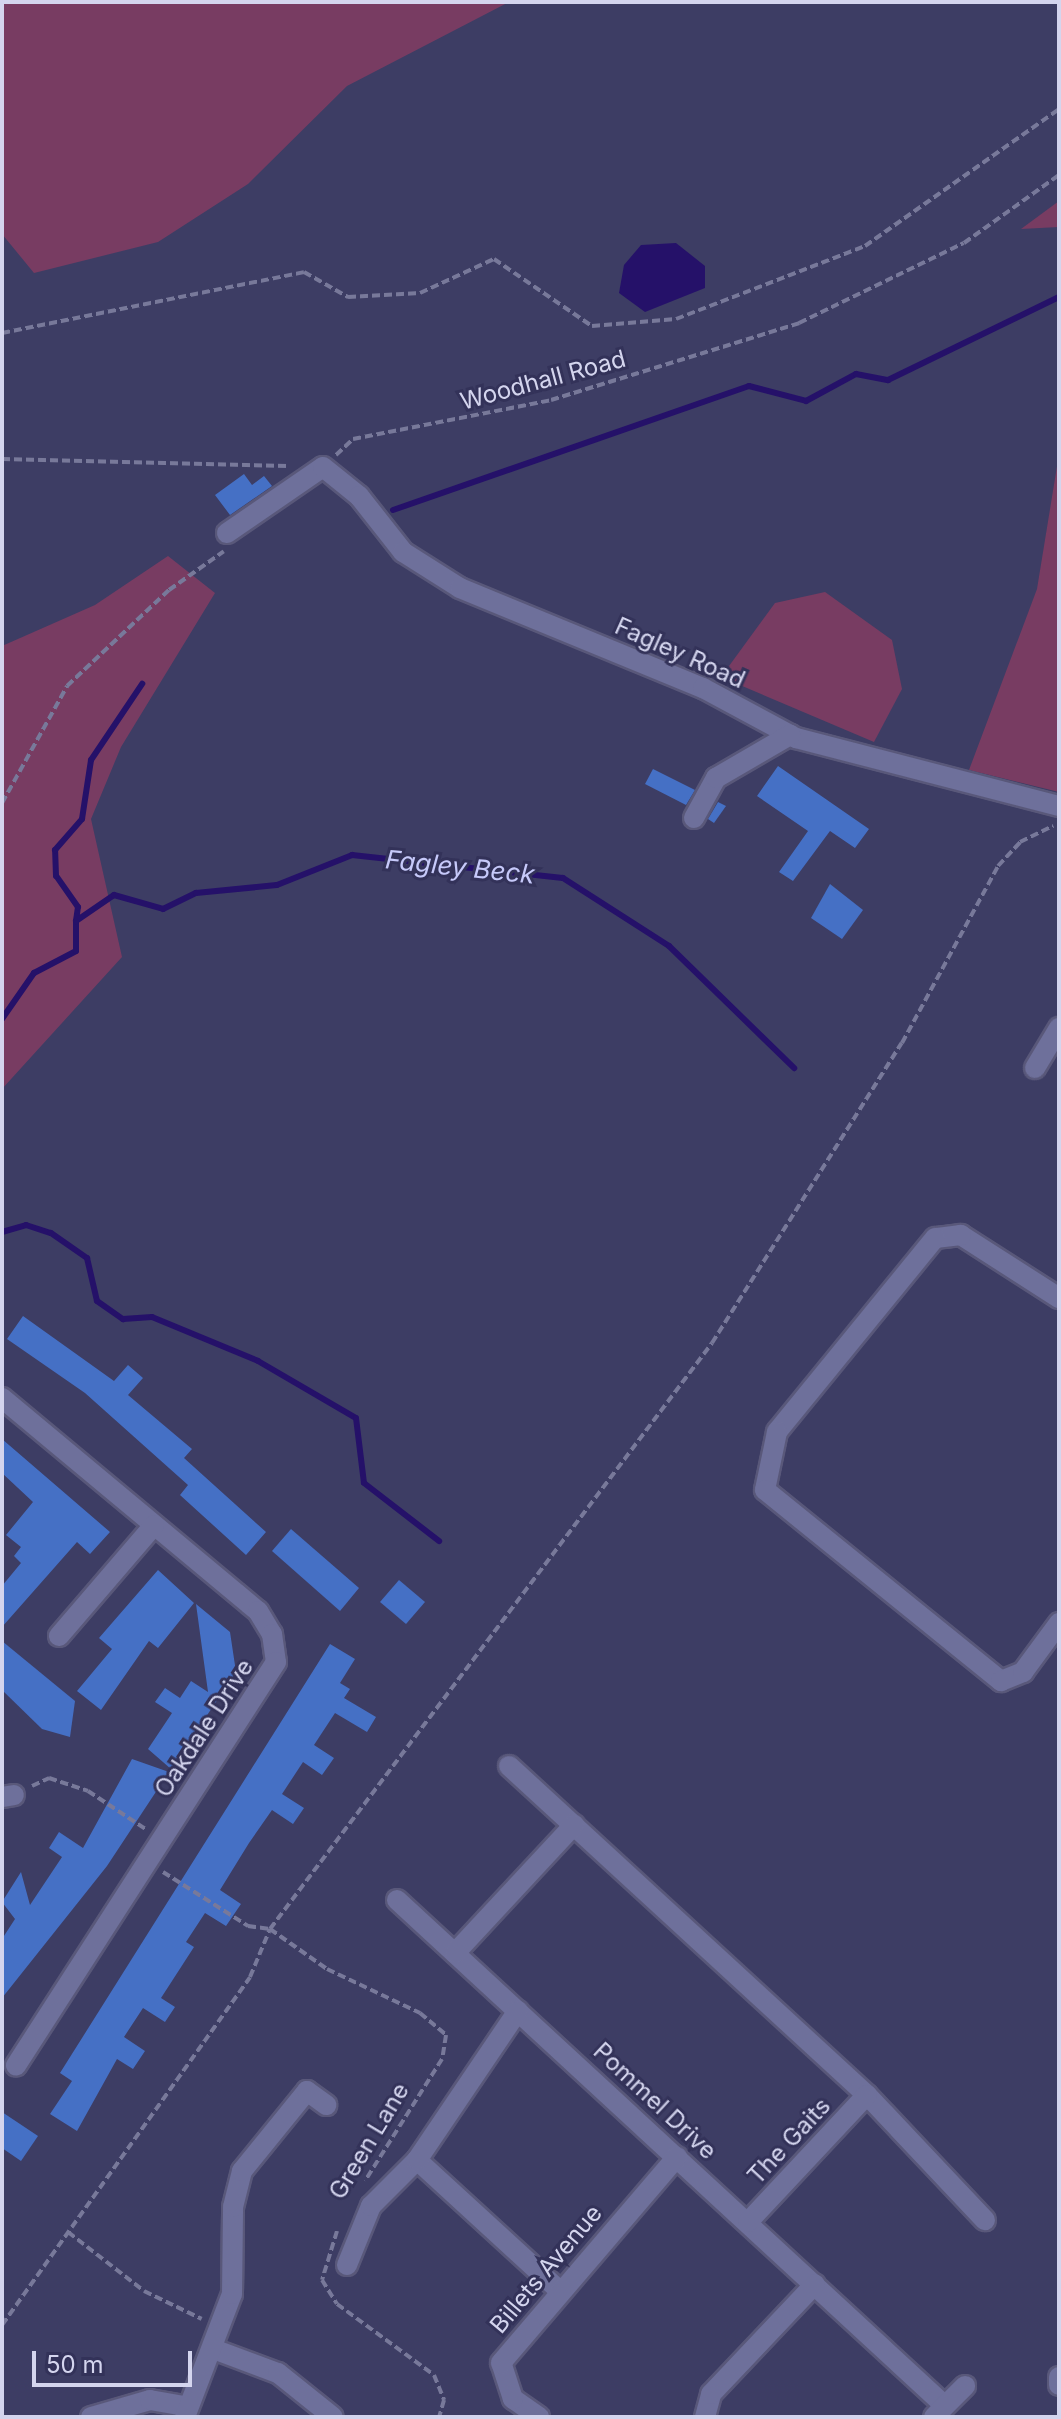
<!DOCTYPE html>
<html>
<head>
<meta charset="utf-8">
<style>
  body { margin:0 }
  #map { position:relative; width:1061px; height:2419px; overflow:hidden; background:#3d3d64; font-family:Inter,sans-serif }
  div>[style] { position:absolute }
  .green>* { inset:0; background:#783c62 }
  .water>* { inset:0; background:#251169 }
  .stream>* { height:6px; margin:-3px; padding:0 3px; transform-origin:3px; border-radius:3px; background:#251169 }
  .building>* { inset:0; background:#4570c5 }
  .path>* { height:4px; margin-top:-2px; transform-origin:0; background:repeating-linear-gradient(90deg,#78799a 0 8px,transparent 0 12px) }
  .roads { filter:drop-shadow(2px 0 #59587a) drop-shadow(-2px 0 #59587a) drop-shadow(0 2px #59587a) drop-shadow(0 -2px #59587a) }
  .minor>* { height:20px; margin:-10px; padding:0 10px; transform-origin:10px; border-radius:10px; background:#6e709b }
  span { translate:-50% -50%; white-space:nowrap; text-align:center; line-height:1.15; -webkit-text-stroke:6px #333259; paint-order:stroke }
  .street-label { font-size:24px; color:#d4d5ee }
  .water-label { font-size:26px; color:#c6c9fa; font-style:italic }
  .frame { position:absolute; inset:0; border:4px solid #d4d5ee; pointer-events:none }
  .scale { position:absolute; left:32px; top:2351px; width:160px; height:36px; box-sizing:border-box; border:4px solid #d4d5ee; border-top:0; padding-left:10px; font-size:24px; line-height:28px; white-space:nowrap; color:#d4d5ee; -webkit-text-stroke:6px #333259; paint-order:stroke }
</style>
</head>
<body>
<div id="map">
  <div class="green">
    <div style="clip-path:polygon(2px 2px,509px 2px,347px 86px,248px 184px,158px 242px,34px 273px,2px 234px)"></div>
    <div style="clip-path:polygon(1059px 201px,1059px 227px,1021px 229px)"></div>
    <div style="clip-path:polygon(1059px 454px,1059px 792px,969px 770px,1037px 589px)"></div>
    <div style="clip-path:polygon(168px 556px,215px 593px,121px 747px,91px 819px,122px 957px,2px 1089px,2px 646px,95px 605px)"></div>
    <div style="clip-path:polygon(825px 592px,892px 640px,902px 689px,874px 742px,721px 677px,775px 603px)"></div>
  </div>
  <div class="water">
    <div style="clip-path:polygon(676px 243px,705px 266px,705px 288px,645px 312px,619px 293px,624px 265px,641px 245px)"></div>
  </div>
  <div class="stream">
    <div style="left:393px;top:510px;width:377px;rotate:-19.2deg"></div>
    <div style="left:749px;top:386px;width:59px;rotate:14.7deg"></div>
    <div style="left:806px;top:401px;width:57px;rotate:-28.4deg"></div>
    <div style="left:856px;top:374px;width:33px;rotate:11deg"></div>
    <div style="left:888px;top:380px;width:190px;rotate:-25.9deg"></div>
    <div style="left:76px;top:921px;width:14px;rotate:-82deg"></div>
    <div style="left:78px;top:907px;width:38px;rotate:-125deg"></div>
    <div style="left:56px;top:876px;width:26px;rotate:-92deg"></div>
    <div style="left:55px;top:850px;width:41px;rotate:-48.9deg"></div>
    <div style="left:82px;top:819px;width:60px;rotate:-81.3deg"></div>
    <div style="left:91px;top:760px;width:92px;rotate:-56.1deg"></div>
    <div style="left:2px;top:1019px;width:56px;rotate:-55.2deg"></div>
    <div style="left:34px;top:973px;width:47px;rotate:-27.6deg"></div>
    <div style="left:76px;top:951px;width:30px;rotate:-90deg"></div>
    <div style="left:76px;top:921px;width:46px;rotate:-34.4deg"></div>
    <div style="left:114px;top:895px;width:51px;rotate:15.9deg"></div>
    <div style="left:163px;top:909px;width:37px;rotate:-26deg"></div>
    <div style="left:196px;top:893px;width:81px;rotate:-5.6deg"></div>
    <div style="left:277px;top:885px;width:81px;rotate:-21.8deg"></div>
    <div style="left:352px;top:855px;width:212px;rotate:6.2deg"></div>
    <div style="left:563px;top:878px;width:126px;rotate:32.7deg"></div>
    <div style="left:669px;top:946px;width:175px;rotate:44.3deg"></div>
    <div style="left:2px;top:1232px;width:25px;rotate:-16deg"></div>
    <div style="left:26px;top:1225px;width:26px;rotate:18deg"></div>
    <div style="left:51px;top:1233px;width:44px;rotate:34.8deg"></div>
    <div style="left:87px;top:1258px;width:44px;rotate:76.9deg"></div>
    <div style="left:97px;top:1301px;width:32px;rotate:35deg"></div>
    <div style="left:123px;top:1319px;width:29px;rotate:-4deg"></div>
    <div style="left:152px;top:1317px;width:115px;rotate:22.5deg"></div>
    <div style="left:258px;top:1361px;width:113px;rotate:30.2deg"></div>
    <div style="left:356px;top:1418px;width:65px;rotate:83deg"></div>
    <div style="left:364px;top:1483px;width:95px;rotate:37.7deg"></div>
  </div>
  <div class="building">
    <div style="clip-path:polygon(244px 474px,252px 485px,264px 476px,272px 486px,230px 515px,215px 495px)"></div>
    <div style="clip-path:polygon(778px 766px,869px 829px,855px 848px,830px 831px,793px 881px,779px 872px,808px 831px,757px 796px)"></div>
    <div style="clip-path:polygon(653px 769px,695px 790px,686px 805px,645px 784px)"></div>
    <div style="clip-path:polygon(718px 802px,726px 806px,714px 823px,708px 819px)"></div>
    <div style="clip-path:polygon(830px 884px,863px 910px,842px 939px,811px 918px)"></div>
    <div style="clip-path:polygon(23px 1316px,114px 1381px,128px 1365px,143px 1378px,128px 1395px,192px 1449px,184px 1458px,266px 1532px,246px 1555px,180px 1495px,188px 1485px,85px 1393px,7px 1339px)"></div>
    <div style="clip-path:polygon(2px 1439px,110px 1532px,90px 1554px,77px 1542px,2px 1627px,2px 1586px,21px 1563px,14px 1556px,21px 1547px,6px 1535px,33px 1502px,2px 1473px)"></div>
    <div style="clip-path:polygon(291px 1529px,359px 1588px,340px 1611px,272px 1551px)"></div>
    <div style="clip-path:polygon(158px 1570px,194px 1603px,158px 1648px,149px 1641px,101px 1710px,77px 1691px,112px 1649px,99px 1638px)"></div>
    <div style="clip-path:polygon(399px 1580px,425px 1602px,406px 1624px,380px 1602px)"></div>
    <div style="clip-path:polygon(196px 1604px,230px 1632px,236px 1672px,171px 1769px,148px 1749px,172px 1713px,155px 1702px,165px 1688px,180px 1698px,191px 1681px,208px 1692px)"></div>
    <div style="clip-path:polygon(2px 1641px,75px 1701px,70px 1737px,42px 1729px,2px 1690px)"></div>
    <div style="clip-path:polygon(330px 1644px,355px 1659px,340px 1683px,350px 1689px,344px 1698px,376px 1717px,367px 1732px,335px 1713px,314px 1745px,334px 1758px,322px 1775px,303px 1762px,282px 1794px,304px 1808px,293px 1824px,272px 1810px,249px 1843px,220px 1890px,241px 1904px,226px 1926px,205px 1913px,186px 1942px,194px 1947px,161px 1998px,175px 2007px,165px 2022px,143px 2008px,124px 2037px,145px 2051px,133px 2069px,117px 2059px,77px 2131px,50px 2114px,72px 2081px,60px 2073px)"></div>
    <div style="clip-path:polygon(132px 1759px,169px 1772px,107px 1866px,2px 1998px,2px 1939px,15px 1919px,2px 1902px,21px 1872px,30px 1905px,62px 1857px,49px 1848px,59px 1832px,83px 1848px)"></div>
    <div style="clip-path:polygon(2px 2112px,38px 2136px,21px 2161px,2px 2148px)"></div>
  </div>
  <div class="path">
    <div style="left:2px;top:333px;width:308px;rotate:-11.4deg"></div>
    <div style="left:304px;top:272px;width:51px;rotate:29.6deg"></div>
    <div style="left:348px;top:297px;width:72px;rotate:-3.2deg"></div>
    <div style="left:420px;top:293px;width:81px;rotate:-24.7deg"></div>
    <div style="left:494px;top:259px;width:119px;rotate:34.4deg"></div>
    <div style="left:592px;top:326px;width:84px;rotate:-4.8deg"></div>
    <div style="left:676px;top:319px;width:203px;rotate:-21.1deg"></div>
    <div style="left:865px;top:246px;width:237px;rotate:-35.2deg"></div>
    <div style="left:336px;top:455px;width:23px;rotate:-43deg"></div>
    <div style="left:353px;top:439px;width:202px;rotate:-11.1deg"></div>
    <div style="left:551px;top:400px;width:260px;rotate:-17.2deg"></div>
    <div style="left:799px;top:323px;width:183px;rotate:-25.9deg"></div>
    <div style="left:964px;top:243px;width:117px;rotate:-35.6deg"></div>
    <div style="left:2px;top:459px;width:286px;rotate:1.4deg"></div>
    <div style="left:2px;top:803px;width:134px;rotate:-60.9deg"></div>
    <div style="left:67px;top:686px;width:140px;rotate:-43.3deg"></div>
    <div style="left:169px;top:590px;width:67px;rotate:-35.3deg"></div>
    <div style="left:32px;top:1786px;width:19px;rotate:-25deg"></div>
    <div style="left:49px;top:1778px;width:41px;rotate:18.4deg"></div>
    <div style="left:88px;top:1791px;width:71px;rotate:33.5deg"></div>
    <div style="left:163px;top:1872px;width:101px;rotate:32.4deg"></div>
    <div style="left:248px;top:1926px;width:22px;rotate:8deg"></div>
    <div style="left:270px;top:1929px;width:734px;rotate:-52.97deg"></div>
    <div style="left:712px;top:1343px;width:355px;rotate:-57.7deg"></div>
    <div style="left:902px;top:1043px;width:201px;rotate:-61.5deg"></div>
    <div style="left:998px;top:866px;width:33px;rotate:-47deg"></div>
    <div style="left:1020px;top:842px;width:37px;rotate:-26deg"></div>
    <div style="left:337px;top:2231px;width:51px;rotate:107deg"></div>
    <div style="left:322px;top:2280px;width:28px;rotate:58deg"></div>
    <div style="left:337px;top:2304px;width:120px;rotate:36.2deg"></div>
    <div style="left:434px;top:2375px;width:27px;rotate:68deg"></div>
    <div style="left:444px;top:2400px;width:18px;rotate:106deg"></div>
    <div style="left:68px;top:2232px;width:96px;rotate:37.8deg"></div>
    <div style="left:144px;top:2291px;width:64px;rotate:25.8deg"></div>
    <div style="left:2px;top:2325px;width:427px;rotate:-54.5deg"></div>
    <div style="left:250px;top:1977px;width:52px;rotate:-67.4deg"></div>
    <div style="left:270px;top:1929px;width:70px;rotate:35.1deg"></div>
    <div style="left:327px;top:1969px;width:103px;rotate:25.3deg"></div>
    <div style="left:420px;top:2013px;width:34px;rotate:40deg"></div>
    <div style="left:446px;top:2035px;width:24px;rotate:99deg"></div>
    <div style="left:442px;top:2059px;width:144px;rotate:122.3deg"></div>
  </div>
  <div class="roads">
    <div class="minor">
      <div style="left:227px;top:533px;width:116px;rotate:-34.5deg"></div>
      <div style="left:323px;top:467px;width:46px;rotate:38.9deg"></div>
      <div style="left:359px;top:496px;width:71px;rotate:51.8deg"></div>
      <div style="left:403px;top:552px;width:67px;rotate:32.3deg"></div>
      <div style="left:460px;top:588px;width:263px;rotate:22.4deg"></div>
      <div style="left:703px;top:688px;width:106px;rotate:28.3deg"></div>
      <div style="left:796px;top:738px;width:272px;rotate:14.5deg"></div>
      <div style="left:694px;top:818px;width:46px;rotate:-61.2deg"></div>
      <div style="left:716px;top:778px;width:86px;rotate:-30.2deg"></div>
      <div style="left:1035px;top:1068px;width:47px;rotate:-59deg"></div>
      <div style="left:1059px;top:1298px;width:117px;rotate:-147.3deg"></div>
      <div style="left:961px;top:1235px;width:26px;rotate:173deg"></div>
      <div style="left:935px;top:1238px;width:250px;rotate:129.2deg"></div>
      <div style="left:777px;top:1432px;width:59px;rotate:101.7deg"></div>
      <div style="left:765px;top:1490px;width:304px;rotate:39deg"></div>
      <div style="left:1001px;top:1681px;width:24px;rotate:-22deg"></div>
      <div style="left:1023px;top:1672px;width:61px;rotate:-53.7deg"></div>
      <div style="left:2px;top:1398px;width:333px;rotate:39.8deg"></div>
      <div style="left:258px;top:1611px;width:27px;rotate:59deg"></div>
      <div style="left:272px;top:1634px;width:28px;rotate:82deg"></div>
      <div style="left:276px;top:1662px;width:480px;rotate:122.8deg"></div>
      <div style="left:59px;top:1636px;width:146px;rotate:-49.4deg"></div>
      <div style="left:509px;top:1766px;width:486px;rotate:42.6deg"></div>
      <div style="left:867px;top:2095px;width:172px;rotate:46.7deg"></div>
      <div style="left:2px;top:1797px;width:12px;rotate:-9deg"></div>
      <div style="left:397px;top:1900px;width:744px;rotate:42.71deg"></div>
      <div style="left:455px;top:1953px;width:175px;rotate:-47.1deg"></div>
      <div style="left:417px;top:2160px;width:194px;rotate:42.5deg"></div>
      <div style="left:748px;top:2222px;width:174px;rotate:-46.9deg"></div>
      <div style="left:347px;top:2265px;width:64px;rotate:-67.9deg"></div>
      <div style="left:371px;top:2206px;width:65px;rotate:-45deg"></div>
      <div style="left:417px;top:2160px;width:180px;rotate:-55.9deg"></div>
      <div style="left:216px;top:2350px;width:66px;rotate:20.4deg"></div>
      <div style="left:278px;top:2373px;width:70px;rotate:38.7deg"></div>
      <div style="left:1059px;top:2377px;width:8px;rotate:90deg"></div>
      <div style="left:91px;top:2417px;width:61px;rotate:-16.1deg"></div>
      <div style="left:150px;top:2400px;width:39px;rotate:10deg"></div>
      <div style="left:185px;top:2417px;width:132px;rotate:-69.1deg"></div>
      <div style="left:232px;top:2294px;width:87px;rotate:-89.3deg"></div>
      <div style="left:233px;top:2207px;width:37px;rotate:-76deg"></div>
      <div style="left:242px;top:2171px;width:103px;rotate:-50.9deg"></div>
      <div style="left:307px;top:2091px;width:24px;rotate:36deg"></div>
      <div style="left:539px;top:2417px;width:32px;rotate:-145deg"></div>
      <div style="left:513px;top:2399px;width:38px;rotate:-108deg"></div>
      <div style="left:501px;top:2363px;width:271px;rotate:-49.5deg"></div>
      <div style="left:705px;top:2417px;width:24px;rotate:-75deg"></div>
      <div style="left:711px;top:2394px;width:151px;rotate:-46.6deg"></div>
      <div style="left:934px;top:2417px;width:44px;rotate:-45deg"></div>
    </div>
  </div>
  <div class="street-label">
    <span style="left:543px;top:380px;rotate:-15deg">Woodhall Road</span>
    <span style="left:680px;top:653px;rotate:24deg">Fagley Road</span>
    <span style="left:204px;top:1728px;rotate:-57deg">Oakdale Drive</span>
    <span style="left:655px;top:2101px;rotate:43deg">Pommel Drive</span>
    <span style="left:369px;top:2141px;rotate:-59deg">Green Lane</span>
    <span style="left:789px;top:2141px;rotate:-47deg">The Gaits</span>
    <span style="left:546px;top:2269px;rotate:-50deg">Billets Avenue</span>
  </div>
  <div class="water-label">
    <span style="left:460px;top:867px;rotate:6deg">Fagley Beck</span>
  </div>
  <div class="frame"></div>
  <div class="scale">50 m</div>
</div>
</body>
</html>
